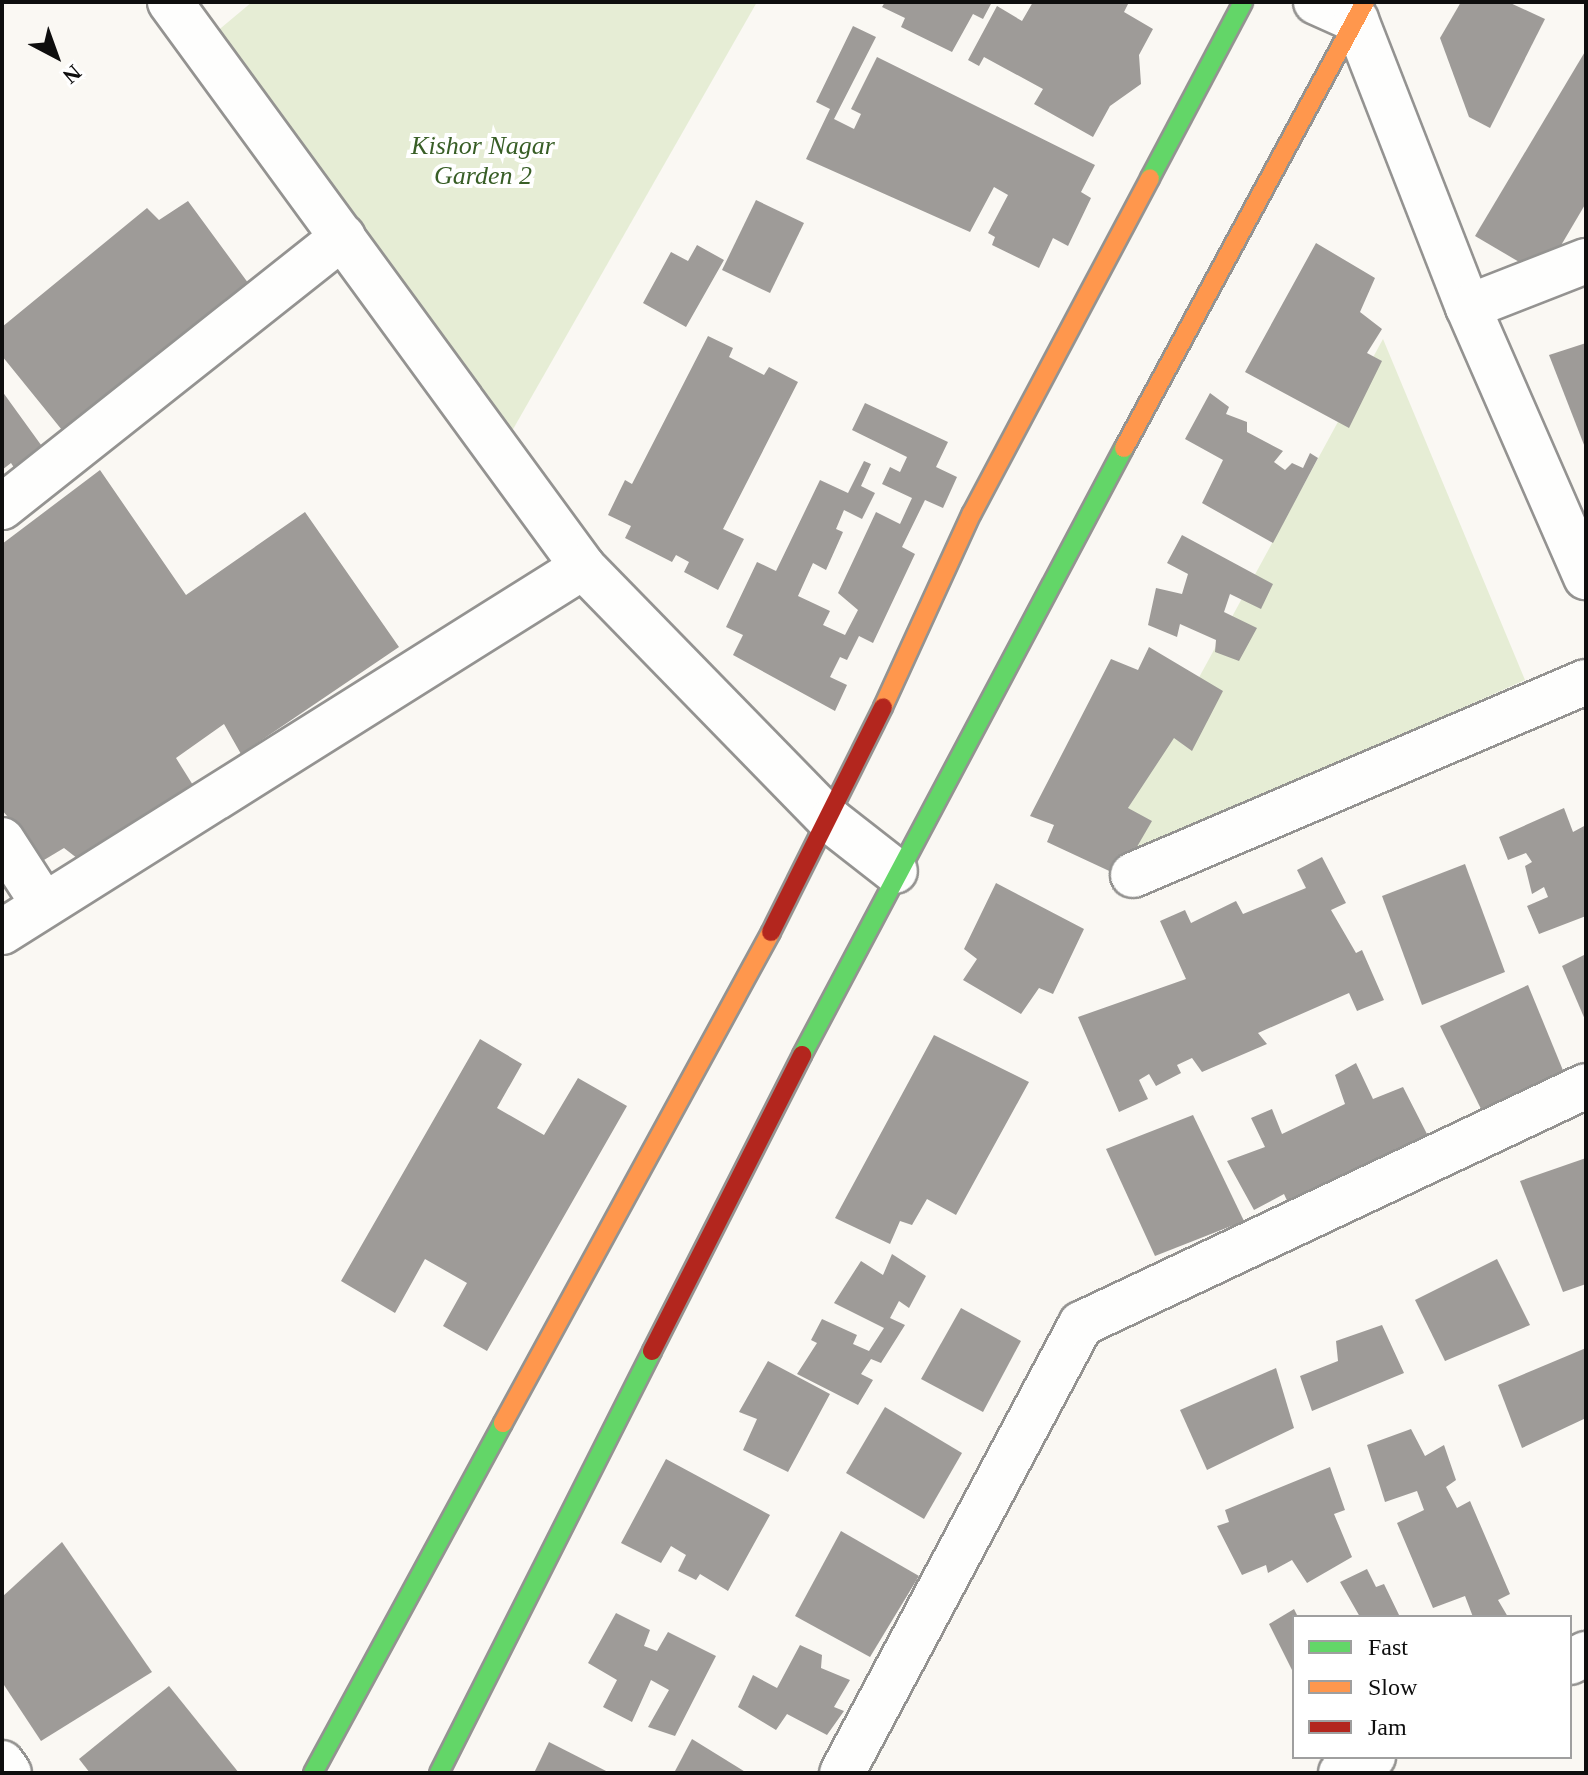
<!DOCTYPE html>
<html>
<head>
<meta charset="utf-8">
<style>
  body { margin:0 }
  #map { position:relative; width:1588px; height:1775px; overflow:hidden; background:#faf8f3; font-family:"Times New Roman",serif }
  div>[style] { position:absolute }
  .green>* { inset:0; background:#e6edd5 }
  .building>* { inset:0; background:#9e9b98 }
  .roads { filter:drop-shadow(2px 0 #949391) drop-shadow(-2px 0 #949391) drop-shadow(0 2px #949391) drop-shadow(0 -2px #949391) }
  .street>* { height:44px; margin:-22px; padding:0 22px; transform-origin:22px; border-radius:22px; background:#fefefd }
  .fast>* { height:18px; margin:-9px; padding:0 9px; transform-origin:9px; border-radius:9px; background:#63d668 }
  .slow>* { height:18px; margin:-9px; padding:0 9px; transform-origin:9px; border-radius:9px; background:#ff974d }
  .jam>* { height:18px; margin:-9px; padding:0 9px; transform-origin:9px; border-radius:9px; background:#b3261e }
  span { translate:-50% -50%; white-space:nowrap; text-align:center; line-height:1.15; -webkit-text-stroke:8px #fff; paint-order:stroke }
  .park-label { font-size:26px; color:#385e26; font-style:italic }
  .frame { position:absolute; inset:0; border:4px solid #0e0e0e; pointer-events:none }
  .legend { position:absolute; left:1292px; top:1615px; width:280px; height:144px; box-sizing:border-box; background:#fff; border:2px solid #9f9f9f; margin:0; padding:10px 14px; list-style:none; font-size:24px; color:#0e0e0e }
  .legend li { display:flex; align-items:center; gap:16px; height:40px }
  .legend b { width:40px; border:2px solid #9f9f9f }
  .north { position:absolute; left:16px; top:16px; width:80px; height:80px; -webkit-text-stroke:6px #fff; paint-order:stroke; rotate:139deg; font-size:22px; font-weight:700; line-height:32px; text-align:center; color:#0e0e0e }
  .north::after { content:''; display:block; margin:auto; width:28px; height:36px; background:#0e0e0e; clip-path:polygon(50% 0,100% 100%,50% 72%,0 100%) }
</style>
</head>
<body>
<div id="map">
  <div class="green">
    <div style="clip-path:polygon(252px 2px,757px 2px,500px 452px,203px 43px)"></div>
    <div style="clip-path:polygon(1383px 339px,1525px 680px,1114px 863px,1128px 808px)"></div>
  </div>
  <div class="building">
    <div style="clip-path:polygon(885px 2px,992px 2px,983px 19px,973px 14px,952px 52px,901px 27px,905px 18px,882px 7px)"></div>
    <div style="clip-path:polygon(1033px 2px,1129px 2px,1124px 12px,1153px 29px,1139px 55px,1141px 84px,1110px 106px,1093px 137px,1034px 104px,1043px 89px,984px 57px,979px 66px,968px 60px,997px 6px,1022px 21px)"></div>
    <div style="clip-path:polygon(1461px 2px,1508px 2px,1545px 19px,1490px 128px,1469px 117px,1440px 38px)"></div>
    <div style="clip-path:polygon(853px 26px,876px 37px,834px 119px,854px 129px,861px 114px,851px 109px,877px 57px,1095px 165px,1081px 192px,1091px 198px,1068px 246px,1053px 238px,1039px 268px,992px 245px,995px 237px,988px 233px,1008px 195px,994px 187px,970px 232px,806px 159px,830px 109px,816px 102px)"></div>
    <div style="clip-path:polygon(1586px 50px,1586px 203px,1543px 276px,1475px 236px)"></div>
    <div style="clip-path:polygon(756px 200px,804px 223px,770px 293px,722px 270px)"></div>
    <div style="clip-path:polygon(188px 201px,254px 291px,66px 435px,2px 356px,2px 327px,147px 208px,159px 220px)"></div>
    <div style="clip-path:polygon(1316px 243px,1375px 278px,1360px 312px,1382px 329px,1367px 353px,1382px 361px,1349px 428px,1245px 372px)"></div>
    <div style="clip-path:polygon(697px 245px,724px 260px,686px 327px,643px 303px,671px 252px,688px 261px)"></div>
    <div style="clip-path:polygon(708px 336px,733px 348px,729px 357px,764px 375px,769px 367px,798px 382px,723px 529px,744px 539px,718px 590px,684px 572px,689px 562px,676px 555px,672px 562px,625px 538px,631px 526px,608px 515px,625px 480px,632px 484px)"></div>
    <div style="clip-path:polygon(1586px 343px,1586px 450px,1549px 355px)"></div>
    <div style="clip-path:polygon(2px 391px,49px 456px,20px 477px,11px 463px,2px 470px)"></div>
    <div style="clip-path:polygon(1210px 393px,1229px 407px,1226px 414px,1247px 422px,1247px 432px,1283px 451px,1274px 462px,1285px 470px,1292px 463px,1303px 468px,1310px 453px,1318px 458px,1273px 543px,1202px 503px,1223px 460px,1185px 439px)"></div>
    <div style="clip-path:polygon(865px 403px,948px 442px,936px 467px,957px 477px,943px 508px,925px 500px,902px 547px,915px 554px,873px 643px,859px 636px,847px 660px,840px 657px,830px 677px,847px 685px,835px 711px,733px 655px,743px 635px,726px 627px,757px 562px,776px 571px,820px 480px,848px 493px,864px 461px,871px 464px,861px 486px,875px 493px,862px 519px,844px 510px,836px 529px,843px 532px,826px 570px,813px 563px,798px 596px,830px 611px,823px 625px,845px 635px,858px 610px,838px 593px,876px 512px,900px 524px,912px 498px,882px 484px,890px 467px,900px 472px,907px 457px,852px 430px)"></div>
    <div style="clip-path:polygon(100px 470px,186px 595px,305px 512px,399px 647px,241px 754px,224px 724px,176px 758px,196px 790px,82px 862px,64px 848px,44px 860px,2px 810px,2px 544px)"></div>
    <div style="clip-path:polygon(1182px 535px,1273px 584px,1261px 609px,1230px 594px,1224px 612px,1257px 628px,1239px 661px,1215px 652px,1216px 640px,1180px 624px,1177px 637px,1148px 625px,1156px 588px,1182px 594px,1188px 574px,1167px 563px)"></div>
    <div style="clip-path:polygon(1149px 647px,1223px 691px,1192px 751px,1174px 738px,1128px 808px,1152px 821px,1120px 876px,1047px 842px,1054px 825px,1030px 816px,1111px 659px,1138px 670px)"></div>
    <div style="clip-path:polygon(1564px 808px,1573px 832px,1586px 825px,1586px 916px,1539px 934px,1527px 906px,1548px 897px,1544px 887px,1532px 894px,1525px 866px,1532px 862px,1526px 853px,1508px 860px,1499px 837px)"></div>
    <div style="clip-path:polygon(1322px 857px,1346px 903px,1331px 910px,1356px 953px,1362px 950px,1384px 1000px,1357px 1011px,1349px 993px,1258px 1033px,1267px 1044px,1202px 1072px,1192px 1058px,1177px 1065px,1181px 1073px,1156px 1086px,1149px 1074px,1139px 1080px,1148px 1099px,1119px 1112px,1078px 1017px,1186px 979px,1160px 921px,1185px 910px,1191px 923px,1236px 901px,1243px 914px,1306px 888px,1297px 870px)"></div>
    <div style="clip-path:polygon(1465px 864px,1505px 972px,1422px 1005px,1382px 896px)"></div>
    <div style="clip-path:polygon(996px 883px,1084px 929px,1053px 994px,1039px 988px,1021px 1014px,963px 980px,977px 959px,964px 949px)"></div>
    <div style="clip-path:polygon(1586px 954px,1586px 1022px,1562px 966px)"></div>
    <div style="clip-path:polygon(1528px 985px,1569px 1085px,1486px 1119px,1440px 1026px)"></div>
    <div style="clip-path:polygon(934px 1035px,1029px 1082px,956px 1215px,927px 1199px,912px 1225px,900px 1221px,890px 1244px,835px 1218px)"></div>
    <div style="clip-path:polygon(480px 1039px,522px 1064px,497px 1108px,544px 1135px,578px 1078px,627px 1106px,487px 1351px,443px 1326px,467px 1283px,425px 1259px,395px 1313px,341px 1281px)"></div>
    <div style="clip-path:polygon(1356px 1063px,1373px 1099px,1403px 1087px,1427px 1134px,1397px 1149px,1404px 1165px,1295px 1218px,1284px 1194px,1254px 1210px,1227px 1161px,1265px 1147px,1251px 1118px,1272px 1109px,1282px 1134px,1345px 1104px,1335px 1075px)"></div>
    <div style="clip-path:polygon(1193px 1115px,1244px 1221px,1155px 1256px,1106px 1149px)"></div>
    <div style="clip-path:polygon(1586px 1158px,1586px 1284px,1563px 1292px,1520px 1181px)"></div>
    <div style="clip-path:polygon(892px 1254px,926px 1276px,909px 1308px,899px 1301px,890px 1318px,905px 1325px,881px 1363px,871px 1359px,861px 1374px,873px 1380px,858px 1405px,797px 1374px,817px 1343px,811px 1340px,822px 1319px,857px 1335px,853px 1344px,869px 1351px,884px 1328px,834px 1303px,861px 1261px,883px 1275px)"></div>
    <div style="clip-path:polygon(1497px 1259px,1530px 1325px,1445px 1361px,1415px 1300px)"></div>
    <div style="clip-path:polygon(961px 1308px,1021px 1341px,983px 1412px,921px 1379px)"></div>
    <div style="clip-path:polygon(1382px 1325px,1404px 1373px,1312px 1411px,1300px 1376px,1338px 1361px,1336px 1341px)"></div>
    <div style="clip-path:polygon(1586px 1348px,1586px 1418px,1522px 1448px,1498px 1385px)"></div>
    <div style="clip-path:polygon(768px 1361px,830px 1394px,788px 1472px,743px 1450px,757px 1419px,739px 1412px)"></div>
    <div style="clip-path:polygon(1276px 1368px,1294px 1428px,1207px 1470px,1180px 1410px)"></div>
    <div style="clip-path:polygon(885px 1407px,962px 1453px,924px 1519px,846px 1473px)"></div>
    <div style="clip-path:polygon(1411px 1429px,1425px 1456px,1444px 1445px,1456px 1480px,1446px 1487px,1457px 1508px,1470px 1501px,1510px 1594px,1498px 1600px,1508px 1617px,1473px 1617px,1465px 1596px,1433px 1608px,1397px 1523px,1424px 1510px,1417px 1491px,1385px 1502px,1367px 1445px)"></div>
    <div style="clip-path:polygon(666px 1459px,770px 1515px,728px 1591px,700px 1574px,696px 1580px,678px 1571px,686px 1555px,671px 1546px,661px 1563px,621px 1543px)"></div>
    <div style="clip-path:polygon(1330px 1467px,1345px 1510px,1334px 1514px,1352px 1557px,1307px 1583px,1292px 1560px,1268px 1573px,1266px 1565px,1242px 1575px,1217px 1526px,1229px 1522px,1225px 1510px)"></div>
    <div style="clip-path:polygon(841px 1531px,919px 1576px,870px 1657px,795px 1616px)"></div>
    <div style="clip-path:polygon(62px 1542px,152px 1672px,41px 1741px,2px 1682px,2px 1597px)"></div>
    <div style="clip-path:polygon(1367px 1569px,1376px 1587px,1384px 1584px,1400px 1617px,1360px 1617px,1340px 1582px)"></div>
    <div style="clip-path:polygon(1294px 1609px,1298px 1617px,1294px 1674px,1269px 1624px)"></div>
    <div style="clip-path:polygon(616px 1613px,650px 1630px,644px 1646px,657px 1651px,668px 1632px,716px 1656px,675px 1736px,648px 1727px,669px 1690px,651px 1680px,632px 1722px,603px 1707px,617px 1680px,588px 1663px)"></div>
    <div style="clip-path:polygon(800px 1645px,822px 1655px,821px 1668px,850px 1680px,834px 1707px,844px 1711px,827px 1735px,787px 1714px,776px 1730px,738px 1707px,753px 1675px,777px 1688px)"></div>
    <div style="clip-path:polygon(169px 1686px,239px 1773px,90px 1773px,79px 1759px)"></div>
    <div style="clip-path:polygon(692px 1739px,747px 1773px,674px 1773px)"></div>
    <div style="clip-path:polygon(549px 1742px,610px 1773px,534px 1773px)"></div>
  </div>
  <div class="roads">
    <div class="street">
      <div style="left:170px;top:2px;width:700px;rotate:53.83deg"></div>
      <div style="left:583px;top:567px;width:355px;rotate:45.7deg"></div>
      <div style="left:831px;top:821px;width:81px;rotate:38deg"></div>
      <div style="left:1316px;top:2px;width:44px;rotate:24.2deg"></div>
      <div style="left:1356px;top:20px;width:308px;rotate:68.7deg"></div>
      <div style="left:1468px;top:307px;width:295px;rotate:66.4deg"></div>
      <div style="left:1468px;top:307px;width:127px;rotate:-21.3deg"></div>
      <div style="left:2px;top:507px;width:435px;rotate:-38.4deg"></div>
      <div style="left:2px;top:840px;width:77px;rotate:57.1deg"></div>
      <div style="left:1133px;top:875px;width:492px;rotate:-23.1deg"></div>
      <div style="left:2px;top:932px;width:686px;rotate:-32.14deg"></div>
      <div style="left:1570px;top:1662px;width:18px;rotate:-27deg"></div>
      <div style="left:2px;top:1763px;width:12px;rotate:55deg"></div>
      <div style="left:842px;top:1773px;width:509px;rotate:-61.97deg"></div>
      <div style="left:1081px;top:1324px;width:558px;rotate:-25.23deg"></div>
      <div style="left:1341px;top:1773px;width:36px;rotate:-27deg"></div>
    </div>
    <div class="fast">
      <div style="left:1150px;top:178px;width:199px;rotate:-62.1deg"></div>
      <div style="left:802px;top:1055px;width:687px;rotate:-62.06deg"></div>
      <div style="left:313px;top:1773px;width:398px;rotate:-61.5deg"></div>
      <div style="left:439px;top:1773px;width:473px;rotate:-63.2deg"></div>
    </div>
    <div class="slow">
      <div style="left:1124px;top:448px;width:507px;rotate:-61.62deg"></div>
      <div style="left:883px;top:707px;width:213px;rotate:-65.4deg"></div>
      <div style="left:972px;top:513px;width:379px;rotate:-62deg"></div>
      <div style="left:503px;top:1423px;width:559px;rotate:-61.37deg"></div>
    </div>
    <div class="jam">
      <div style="left:771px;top:932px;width:251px;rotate:-63.5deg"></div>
      <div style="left:652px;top:1351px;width:332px;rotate:-63.1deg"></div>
    </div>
  </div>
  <div class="park-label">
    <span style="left:483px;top:161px">Kishor Nagar<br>Garden 2</span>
  </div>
  <div class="frame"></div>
  <ul class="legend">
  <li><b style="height:10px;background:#63d668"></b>Fast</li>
  <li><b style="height:10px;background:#ff974d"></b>Slow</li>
  <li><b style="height:10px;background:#b3261e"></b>Jam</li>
  </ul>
  <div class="north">N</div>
</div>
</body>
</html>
